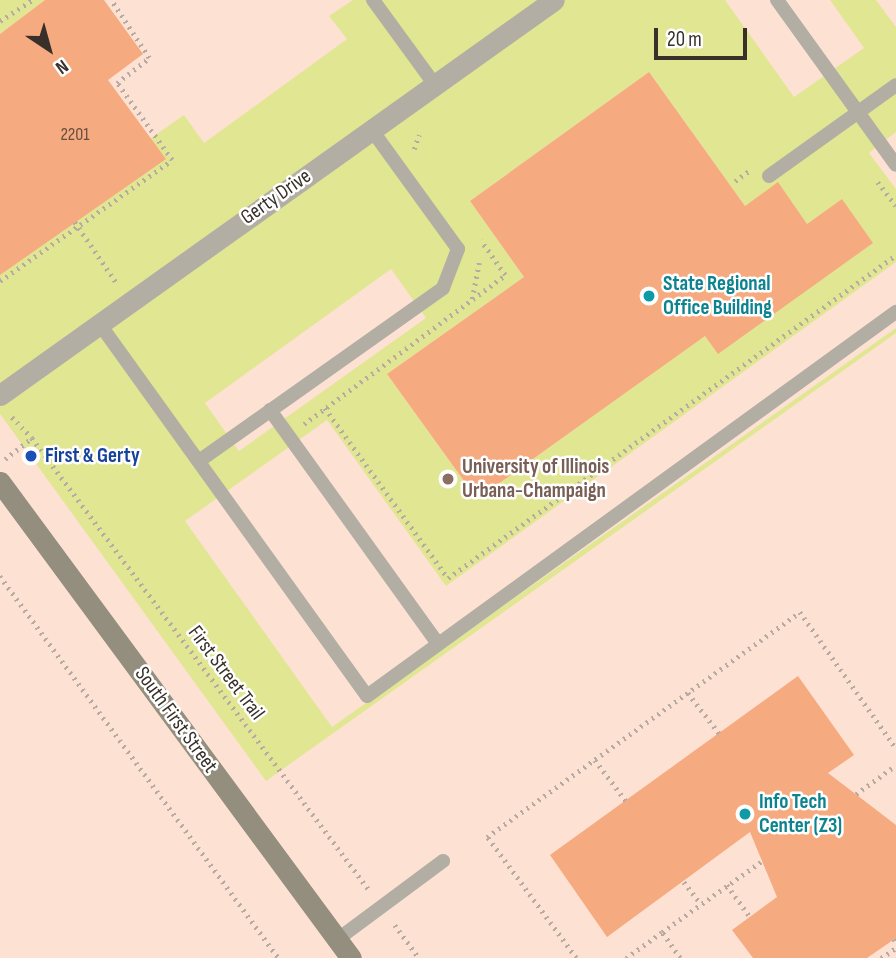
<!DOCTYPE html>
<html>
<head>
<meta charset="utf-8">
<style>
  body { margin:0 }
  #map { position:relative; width:896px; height:958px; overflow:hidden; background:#feeee6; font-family:"Sofia Sans Condensed",sans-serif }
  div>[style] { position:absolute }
  .built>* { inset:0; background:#fde2d4 }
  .green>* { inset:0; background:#e1e693 }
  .building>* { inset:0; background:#f6aa80 }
  .path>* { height:4.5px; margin-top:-2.25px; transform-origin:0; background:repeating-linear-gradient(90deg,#b7aaa2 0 2px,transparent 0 7px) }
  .lane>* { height:14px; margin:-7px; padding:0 7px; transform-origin:7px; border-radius:7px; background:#b2aea4 }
  .street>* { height:21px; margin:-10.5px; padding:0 10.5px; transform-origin:10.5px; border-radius:10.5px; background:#b2aea4 }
  .secondary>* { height:21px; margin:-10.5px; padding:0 10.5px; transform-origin:10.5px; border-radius:10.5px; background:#938e7e }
  .dots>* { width:19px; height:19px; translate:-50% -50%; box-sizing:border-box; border:4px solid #fff; border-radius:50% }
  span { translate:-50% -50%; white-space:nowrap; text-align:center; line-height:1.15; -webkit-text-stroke:5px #fff; paint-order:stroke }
  .number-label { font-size:18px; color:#684e40 }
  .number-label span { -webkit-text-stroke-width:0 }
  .street-label { font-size:21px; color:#39302a }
  .culture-label { font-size:21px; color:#0d838f; font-weight:700 }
  .left { translate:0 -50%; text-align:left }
  .transit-label { font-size:21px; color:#164399; font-weight:700 }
  .education-label { font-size:21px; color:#785e54; font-weight:700 }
  .north { position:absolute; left:14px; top:14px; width:70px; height:70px; -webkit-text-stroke:5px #fff; paint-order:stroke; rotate:144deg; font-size:19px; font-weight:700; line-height:28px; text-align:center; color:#39302a }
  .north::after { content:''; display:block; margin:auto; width:24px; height:32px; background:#39302a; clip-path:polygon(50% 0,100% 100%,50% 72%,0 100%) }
  .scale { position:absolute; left:654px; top:28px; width:93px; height:32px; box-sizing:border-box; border:4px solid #39302a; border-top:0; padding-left:9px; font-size:21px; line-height:24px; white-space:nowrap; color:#39302a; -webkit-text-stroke:5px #fff; paint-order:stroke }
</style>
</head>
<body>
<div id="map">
  <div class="built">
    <div style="clip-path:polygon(0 0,896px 0,896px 958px,0 958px)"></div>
  </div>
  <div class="green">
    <div style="clip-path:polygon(0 0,45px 0,0 34px)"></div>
    <div style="clip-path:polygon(evenodd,353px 0,725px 0,794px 97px,864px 48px,830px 0,876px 0,896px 27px,896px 132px,869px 153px,896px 189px,896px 262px,446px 586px,327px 420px,185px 521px,332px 727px,896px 328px,896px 333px,266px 781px,0 414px,0 275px,151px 138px,184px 115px,204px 143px,347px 39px,329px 16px,353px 0,649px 72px,745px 206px,778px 183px,807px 224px,842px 200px,676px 356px,477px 499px,387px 374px,524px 277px,470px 201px,649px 72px,353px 0,391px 269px,426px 318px,239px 451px,205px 403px,391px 269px)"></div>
  </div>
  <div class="building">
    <div style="clip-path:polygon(45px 0,104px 0,143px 54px,108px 80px,166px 159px,0 275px,0 34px)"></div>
    <div style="clip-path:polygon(649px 72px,745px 206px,778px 182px,807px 224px,842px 199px,873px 243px,718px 354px,705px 336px,477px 499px,387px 374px,524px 277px,470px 201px)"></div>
    <div style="clip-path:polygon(798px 676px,854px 755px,828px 773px,896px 825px,896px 938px,867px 958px,753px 958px,732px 930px,777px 897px,750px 832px,607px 937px,550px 855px)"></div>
  </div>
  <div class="path">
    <div style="left:0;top:21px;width:38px;rotate:-33deg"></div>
    <div style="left:414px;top:149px;width:15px;rotate:-70deg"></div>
    <div style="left:735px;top:181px;width:17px;rotate:-36deg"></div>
    <div style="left:878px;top:182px;width:30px;rotate:53deg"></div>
    <div style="left:75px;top:222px;width:73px;rotate:55.7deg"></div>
    <div style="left:0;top:281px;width:210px;rotate:-35.1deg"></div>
    <div style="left:172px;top:160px;width:95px;rotate:-125.5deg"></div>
    <div style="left:117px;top:83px;width:41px;rotate:-38deg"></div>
    <div style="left:149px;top:58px;width:69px;rotate:-123.2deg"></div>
    <div style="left:472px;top:299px;width:37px;rotate:-79deg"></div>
    <div style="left:325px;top:408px;width:210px;rotate:54.1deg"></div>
    <div style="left:448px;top:578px;width:552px;rotate:-35.79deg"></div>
    <div style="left:12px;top:417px;width:29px;rotate:46deg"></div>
    <div style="left:304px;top:424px;width:250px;rotate:-36.5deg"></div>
    <div style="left:505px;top:275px;width:42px;rotate:-125.2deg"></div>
    <div style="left:5px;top:459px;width:34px;rotate:-38deg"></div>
    <div style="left:32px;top:438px;width:564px;rotate:53.29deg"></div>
    <div style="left:0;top:576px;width:473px;rotate:53.9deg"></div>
    <div style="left:688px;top:693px;width:51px;rotate:52.2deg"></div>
    <div style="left:595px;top:760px;width:51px;rotate:52.9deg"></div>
    <div style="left:856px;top:794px;width:49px;rotate:-35.9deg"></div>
    <div style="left:684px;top:882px;width:28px;rotate:52deg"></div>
    <div style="left:727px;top:885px;width:39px;rotate:54deg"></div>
    <div style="left:395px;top:925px;width:41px;rotate:54deg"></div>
    <div style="left:894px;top:939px;width:4px;rotate:56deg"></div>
    <div style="left:576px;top:958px;width:150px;rotate:-126.3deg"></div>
    <div style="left:487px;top:837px;width:385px;rotate:-35.7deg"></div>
    <div style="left:800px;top:612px;width:166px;rotate:54.8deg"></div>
    <div style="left:626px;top:958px;width:44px;rotate:-35.8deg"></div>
    <div style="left:680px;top:958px;width:32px;rotate:-125deg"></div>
    <div style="left:662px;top:932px;width:123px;rotate:-35.4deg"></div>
    <div style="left:881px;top:958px;width:18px;rotate:-34deg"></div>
  </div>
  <div class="lane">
    <div style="left:373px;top:0;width:105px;rotate:53.9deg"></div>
    <div style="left:777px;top:0;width:203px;rotate:54.2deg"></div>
    <div style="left:769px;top:176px;width:156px;rotate:-35.6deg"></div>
    <div style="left:99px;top:323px;width:459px;rotate:54.3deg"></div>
    <div style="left:367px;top:696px;width:654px;rotate:-35.98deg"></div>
    <div style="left:270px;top:410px;width:288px;rotate:54.3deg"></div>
    <div style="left:199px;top:461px;width:299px;rotate:-35.3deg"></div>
    <div style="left:443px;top:288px;width:42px;rotate:-69deg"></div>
    <div style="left:458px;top:249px;width:148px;rotate:-125.9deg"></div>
    <div style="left:338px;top:939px;width:131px;rotate:-36.6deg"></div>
  </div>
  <div class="street">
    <div style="left:0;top:395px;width:680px;rotate:-35.49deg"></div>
  </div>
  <div class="secondary">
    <div style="left:0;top:482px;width:591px;rotate:53.6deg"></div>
  </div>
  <div class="dots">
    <div style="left:649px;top:296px;background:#0f9aa8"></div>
    <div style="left:31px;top:456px;background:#1a4fb4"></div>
    <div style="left:448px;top:479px;background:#8d6e63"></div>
    <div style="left:745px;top:814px;background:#0f9aa8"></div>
  </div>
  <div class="number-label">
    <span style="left:75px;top:135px">2201</span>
  </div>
  <div class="street-label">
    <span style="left:276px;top:197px;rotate:-35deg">Gerty Drive</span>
    <span style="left:226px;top:673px;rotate:53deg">First Street Trail</span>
    <span style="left:176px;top:720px;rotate:54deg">South First Street</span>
  </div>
  <div class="culture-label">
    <span class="left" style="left:663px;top:296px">State Regional<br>Office Building</span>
    <span class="left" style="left:759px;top:814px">Info Tech<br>Center (Z3)</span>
  </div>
  <div class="transit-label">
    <span class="left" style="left:45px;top:456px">First &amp; Gerty</span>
  </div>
  <div class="education-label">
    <span class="left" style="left:462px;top:479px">University of Illinois<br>Urbana-Champaign</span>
  </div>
  <div class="north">N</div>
  <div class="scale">20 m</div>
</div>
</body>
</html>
